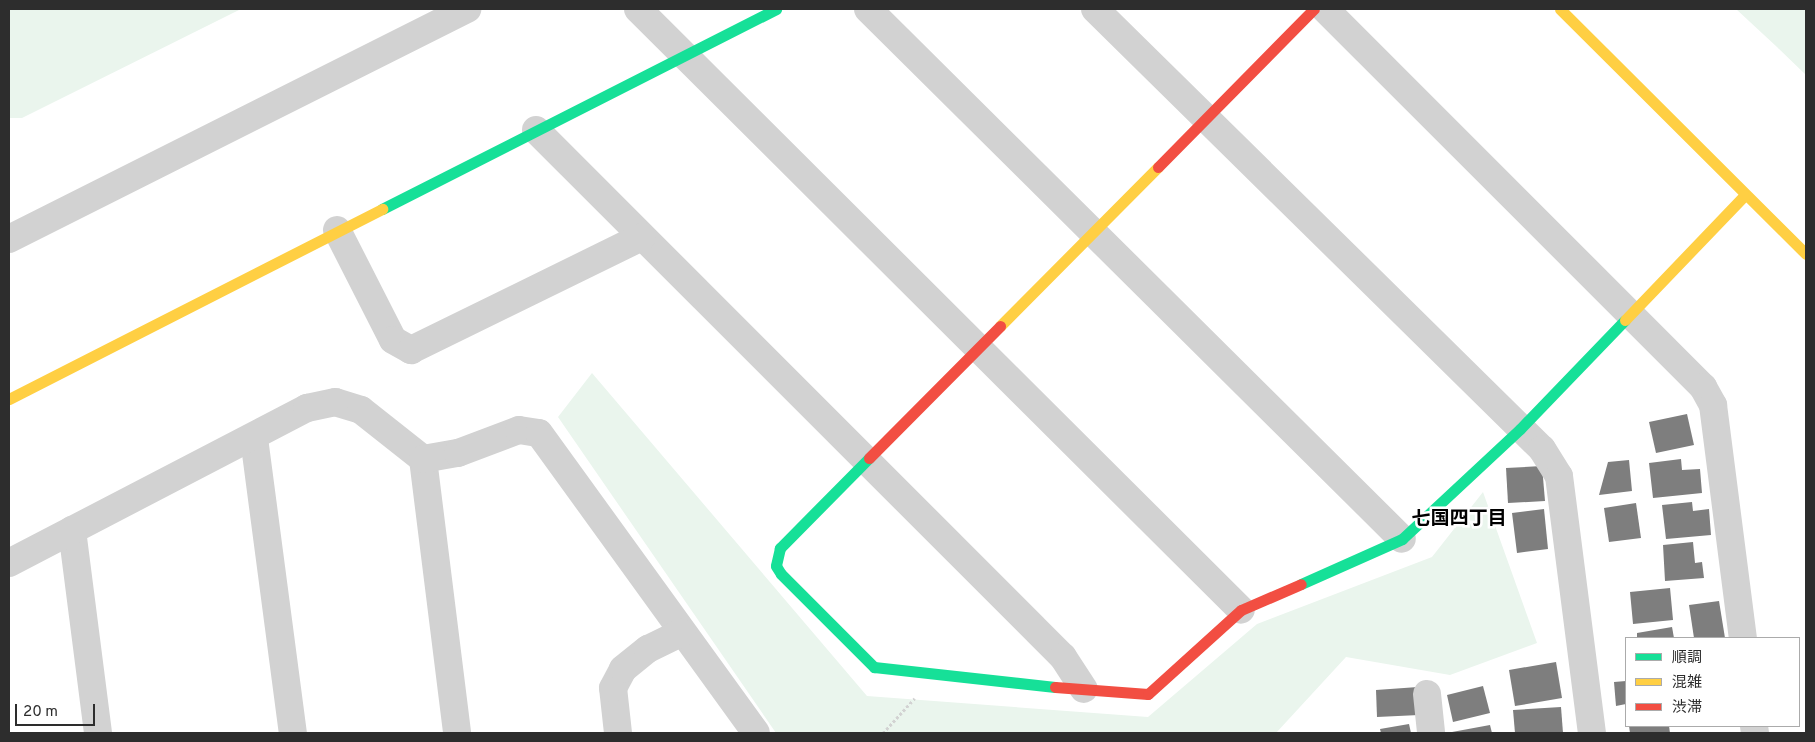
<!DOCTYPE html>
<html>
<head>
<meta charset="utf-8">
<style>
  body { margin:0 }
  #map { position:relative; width:1815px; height:742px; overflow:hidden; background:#fff; font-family:Overpass,"Noto Sans JP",sans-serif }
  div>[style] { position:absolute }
  .green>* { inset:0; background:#eaf5ed }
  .building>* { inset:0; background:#7e7e7e }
  .path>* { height:3px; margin-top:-1.5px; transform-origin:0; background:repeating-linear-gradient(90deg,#d2d2d2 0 2.5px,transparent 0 5px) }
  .street>* { height:28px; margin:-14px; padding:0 14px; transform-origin:14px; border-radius:14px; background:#d2d2d2 }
  .fast>* { height:11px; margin:-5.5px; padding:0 5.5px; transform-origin:5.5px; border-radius:5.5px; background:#16e098 }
  .slow>* { height:11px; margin:-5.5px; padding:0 5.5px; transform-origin:5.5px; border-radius:5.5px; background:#ffcf43 }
  .jam>* { height:11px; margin:-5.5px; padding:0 5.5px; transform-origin:5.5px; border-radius:5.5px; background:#f24e42 }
  span { translate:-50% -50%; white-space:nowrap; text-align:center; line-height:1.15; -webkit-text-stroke:5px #fff; paint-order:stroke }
  .neighbourhood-label { font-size:19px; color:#000; font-weight:700 }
  .frame { position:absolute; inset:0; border:10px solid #2d2d2d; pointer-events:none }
  .legend { position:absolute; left:1625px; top:637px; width:175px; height:90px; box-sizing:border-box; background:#fff; border:1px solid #ababab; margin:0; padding:6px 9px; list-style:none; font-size:15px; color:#2d2d2d }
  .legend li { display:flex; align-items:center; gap:10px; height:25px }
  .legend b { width:25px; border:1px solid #ababab }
  .scale { position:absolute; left:15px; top:704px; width:80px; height:22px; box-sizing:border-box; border:2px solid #2d2d2d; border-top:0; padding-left:6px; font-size:15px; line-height:18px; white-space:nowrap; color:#2d2d2d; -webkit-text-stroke:4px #fff; paint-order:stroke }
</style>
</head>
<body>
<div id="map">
  <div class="green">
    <div style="clip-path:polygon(9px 9px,241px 9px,22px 118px,9px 118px)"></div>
    <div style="clip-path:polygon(1736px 9px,1806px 9px,1806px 75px,1777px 47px)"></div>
    <div style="clip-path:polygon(592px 373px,867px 696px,1148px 717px,1257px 624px,1432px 557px,1483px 492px,1537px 643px,1450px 675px,1346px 657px,1276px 733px,776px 733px,558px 417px)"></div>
  </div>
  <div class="building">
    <div style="clip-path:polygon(1687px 414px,1694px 445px,1656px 453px,1649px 422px)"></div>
    <div style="clip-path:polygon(1681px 459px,1682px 470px,1700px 469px,1702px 493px,1653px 498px,1649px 463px)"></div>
    <div style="clip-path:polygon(1629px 460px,1632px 491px,1599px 495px,1608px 462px)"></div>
    <div style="clip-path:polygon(1542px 466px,1545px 501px,1508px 503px,1506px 468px)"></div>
    <div style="clip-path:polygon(1692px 502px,1693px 511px,1709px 509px,1711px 535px,1666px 539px,1662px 505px)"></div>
    <div style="clip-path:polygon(1636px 503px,1641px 538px,1609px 542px,1604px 508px)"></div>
    <div style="clip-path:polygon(1544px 509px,1548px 549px,1517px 553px,1512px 513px)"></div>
    <div style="clip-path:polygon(1693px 542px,1695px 563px,1702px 562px,1704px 578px,1665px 581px,1663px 545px)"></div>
    <div style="clip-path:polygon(1670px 588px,1673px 620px,1633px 624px,1630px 592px)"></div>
    <div style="clip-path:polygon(1719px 601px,1725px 638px,1694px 638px,1689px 605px)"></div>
    <div style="clip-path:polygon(1672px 627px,1674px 638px,1637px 638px,1637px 633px)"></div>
    <div style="clip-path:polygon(1556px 662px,1562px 698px,1515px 706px,1509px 670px)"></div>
    <div style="clip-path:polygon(1626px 681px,1626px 704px,1616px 706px,1614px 682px)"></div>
    <div style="clip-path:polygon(1483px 686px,1490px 713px,1453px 722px,1447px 695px)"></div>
    <div style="clip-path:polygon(1418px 687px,1419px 715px,1377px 717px,1376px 690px)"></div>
    <div style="clip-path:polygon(1561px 707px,1563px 733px,1515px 733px,1513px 710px)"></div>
    <div style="clip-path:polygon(1409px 724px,1411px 733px,1381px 733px,1380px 729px)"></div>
    <div style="clip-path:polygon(1490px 725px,1492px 733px,1453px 733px,1452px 732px)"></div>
    <div style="clip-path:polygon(1629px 726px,1669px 726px,1670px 733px,1630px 733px)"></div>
  </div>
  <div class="path">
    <div style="left:883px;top:733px;width:47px;rotate:-47.6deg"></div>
  </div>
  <div class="street">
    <div style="left:638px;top:9px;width:851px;rotate:44.9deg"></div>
    <div style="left:868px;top:9px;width:752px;rotate:44.78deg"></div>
    <div style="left:1095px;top:9px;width:627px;rotate:44.55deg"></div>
    <div style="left:1542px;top:449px;width:32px;rotate:58deg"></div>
    <div style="left:1559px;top:476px;width:259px;rotate:82.7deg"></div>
    <div style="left:1325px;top:9px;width:535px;rotate:45deg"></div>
    <div style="left:1703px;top:387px;width:21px;rotate:61deg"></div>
    <div style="left:1713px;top:405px;width:235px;rotate:82.7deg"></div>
    <div style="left:536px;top:130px;width:745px;rotate:45deg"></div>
    <div style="left:1063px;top:657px;width:38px;rotate:57deg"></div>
    <div style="left:337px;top:230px;width:123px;rotate:63deg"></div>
    <div style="left:393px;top:340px;width:21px;rotate:29deg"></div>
    <div style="left:411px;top:350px;width:257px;rotate:-26.1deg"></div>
    <div style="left:9px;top:239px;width:513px;rotate:-26.67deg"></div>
    <div style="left:254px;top:438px;width:298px;rotate:82.5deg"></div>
    <div style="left:423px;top:459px;width:276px;rotate:82.9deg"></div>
    <div style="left:72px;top:530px;width:205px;rotate:82.7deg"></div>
    <div style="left:9px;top:563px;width:336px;rotate:-27.5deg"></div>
    <div style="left:307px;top:408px;width:29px;rotate:-12deg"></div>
    <div style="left:335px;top:402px;width:27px;rotate:17deg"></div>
    <div style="left:361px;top:410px;width:79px;rotate:38.3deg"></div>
    <div style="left:423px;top:459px;width:36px;rotate:-10deg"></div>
    <div style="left:458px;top:453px;width:65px;rotate:-20.7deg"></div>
    <div style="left:519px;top:430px;width:20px;rotate:9deg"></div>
    <div style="left:539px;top:433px;width:370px;rotate:54.1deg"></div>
    <div style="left:1427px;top:694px;width:39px;rotate:84deg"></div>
    <div style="left:1754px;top:726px;width:7px;rotate:82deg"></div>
    <div style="left:618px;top:733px;width:45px;rotate:-96.3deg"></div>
    <div style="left:613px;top:688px;width:21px;rotate:-62deg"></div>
    <div style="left:623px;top:669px;width:32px;rotate:-39deg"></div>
    <div style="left:648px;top:649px;width:37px;rotate:-26deg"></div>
  </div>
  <div class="fast">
    <div style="left:382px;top:209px;width:442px;rotate:-26.9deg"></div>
    <div style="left:869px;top:458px;width:127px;rotate:134.7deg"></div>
    <div style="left:780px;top:548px;width:18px;rotate:103deg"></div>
    <div style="left:776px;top:566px;width:9px;rotate:58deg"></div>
    <div style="left:781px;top:574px;width:132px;rotate:45deg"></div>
    <div style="left:874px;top:667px;width:182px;rotate:6.3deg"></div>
    <div style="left:1301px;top:584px;width:111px;rotate:-24deg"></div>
    <div style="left:1402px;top:539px;width:161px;rotate:-43deg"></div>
    <div style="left:1520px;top:429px;width:151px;rotate:-46.1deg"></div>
  </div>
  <div class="slow">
    <div style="left:1560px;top:9px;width:347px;rotate:44.9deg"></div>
    <div style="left:1625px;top:320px;width:173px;rotate:-46.2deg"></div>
    <div style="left:1000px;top:326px;width:224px;rotate:-45.2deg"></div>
    <div style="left:9px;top:399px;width:419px;rotate:-27deg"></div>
  </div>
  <div class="jam">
    <div style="left:1158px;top:167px;width:222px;rotate:-45.4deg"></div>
    <div style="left:869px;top:458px;width:186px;rotate:-45.2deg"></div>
    <div style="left:1055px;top:687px;width:93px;rotate:4.3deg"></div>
    <div style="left:1148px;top:694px;width:125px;rotate:-42.1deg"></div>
    <div style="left:1241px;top:610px;width:65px;rotate:-23.4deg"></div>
  </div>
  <div class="neighbourhood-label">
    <span style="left:1459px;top:520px">七国四丁目</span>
  </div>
  <div class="frame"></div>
  <ul class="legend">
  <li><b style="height:6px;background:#16e098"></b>順調</li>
  <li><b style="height:6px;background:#ffcf43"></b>混雑</li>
  <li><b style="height:6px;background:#f24e42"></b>渋滞</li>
  </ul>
  <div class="scale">20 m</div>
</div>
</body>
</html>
